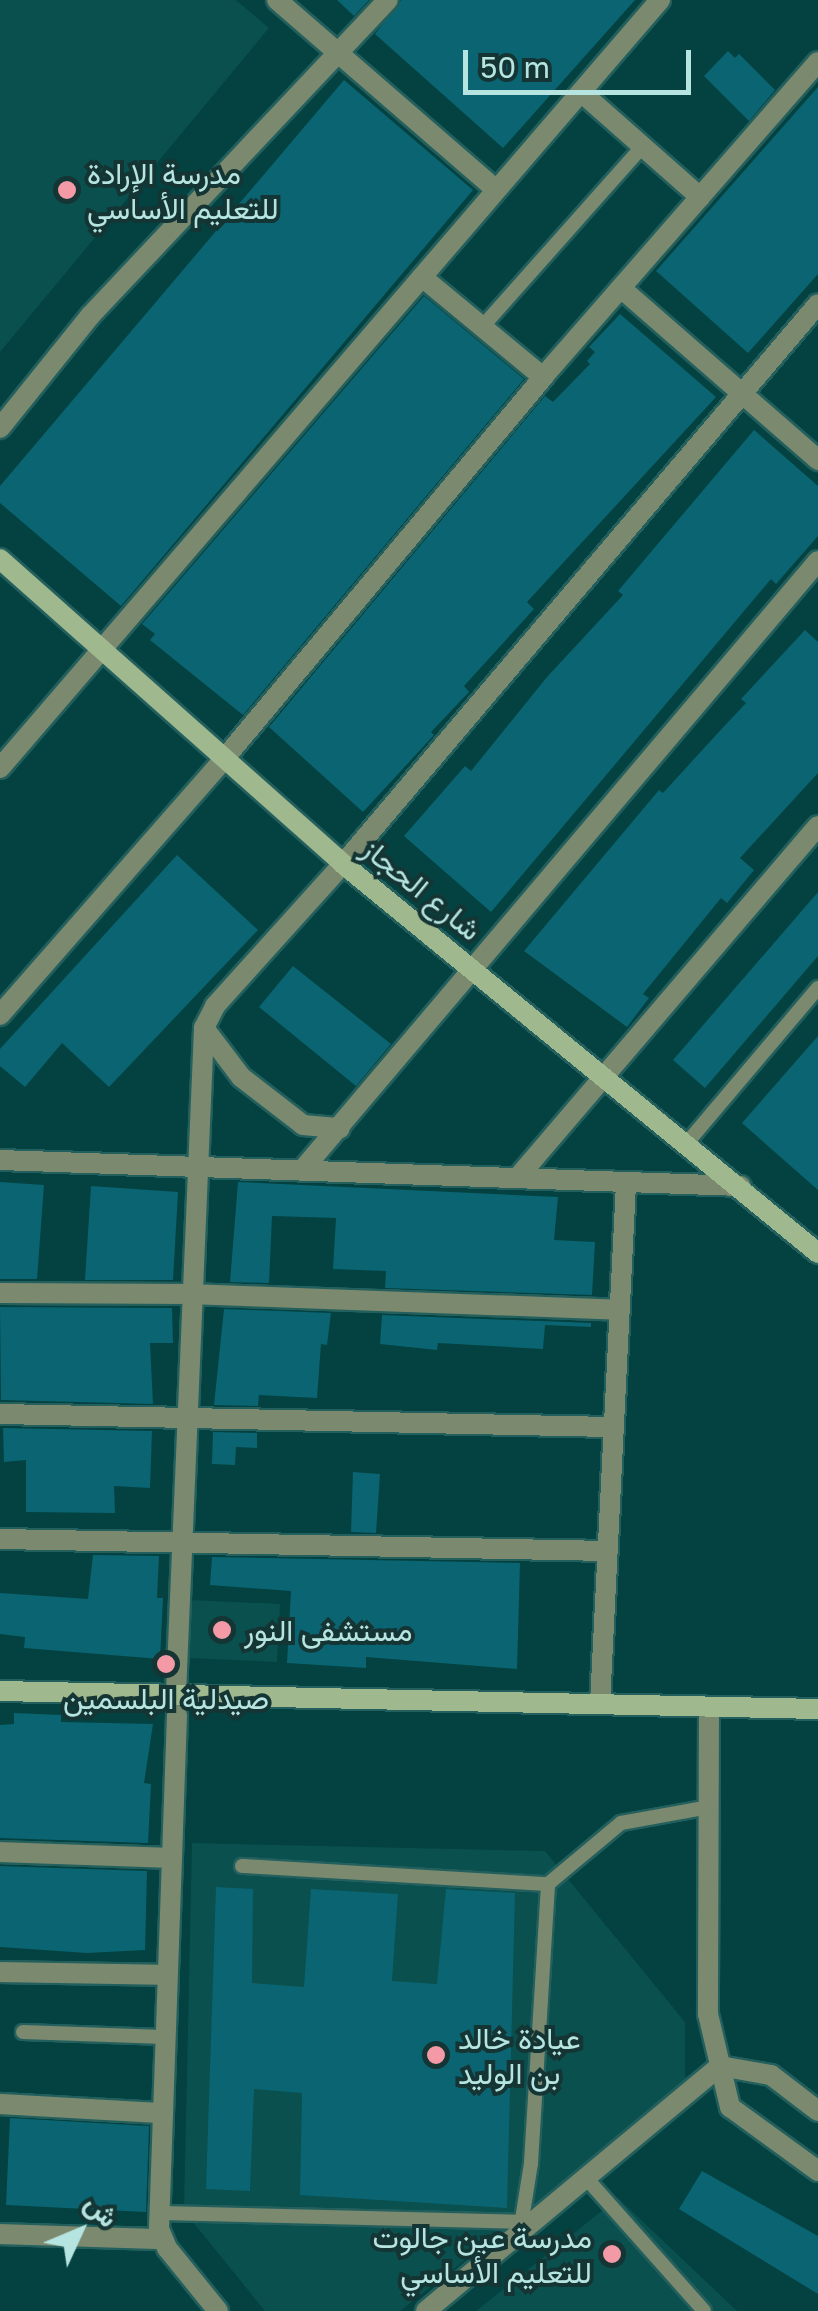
<!DOCTYPE html>
<html>
<head>
<meta charset="utf-8">
<style>
  body { margin:0 }
  #map { position:relative; width:818px; height:2311px; overflow:hidden; background:#034240; font-family:"Golos Text",Vazirmatn,sans-serif }
  div>[style] { position:absolute }
  .built>* { inset:0; background:#09504e }
  .building>* { inset:0; background:#0b6472 }
  .roads { filter:drop-shadow(2px 0 #235f5d) drop-shadow(-2px 0 #235f5d) drop-shadow(0 2px #235f5d) drop-shadow(0 -2px #235f5d) }
  .lane>* { height:14px; margin:-7px; padding:0 7px; transform-origin:7px; border-radius:7px; background:#7b8a6f }
  .street>* { height:20px; margin:-10px; padding:0 10px; transform-origin:10px; border-radius:10px; background:#7b8a6f }
  .secondary>* { height:20px; margin:-10px; padding:0 10px; transform-origin:10px; border-radius:10px; background:#a0b88d }
  .dots>* { width:28px; height:28px; translate:-50% -50%; box-sizing:border-box; border:5px solid #143534; border-radius:50% }
  span { translate:-50% -50%; white-space:nowrap; text-align:center; line-height:1.15; -webkit-text-stroke:8px #143534; paint-order:stroke }
  .poi-label { font-size:30px; color:#b6e4e1 }
  .left { translate:0 -50%; text-align:left }
  .right { translate:-100% -50%; text-align:right }
  .street-label { font-size:30px; color:#b6e4e1 }
  .north { position:absolute; left:30px; top:2181px; width:100px; height:100px; -webkit-text-stroke:8px #143534; paint-order:stroke; rotate:46deg; font-size:28px; font-weight:700; line-height:40px; text-align:center; color:#b6e4e1 }
  .north::after { content:''; display:block; margin:auto; width:35px; height:45px; background:#b6e4e1; clip-path:polygon(50% 0,100% 100%,50% 72%,0 100%) }
  .scale { position:absolute; left:463px; top:50px; width:228px; height:45px; box-sizing:border-box; border:5px solid #b6e4e1; border-top:0; padding-left:12px; font-size:30px; line-height:35px; white-space:nowrap; color:#b6e4e1; -webkit-text-stroke:8px #143534; paint-order:stroke }
</style>
</head>
<body>
<div id="map">
  <div class="built">
    <div style="clip-path:polygon(0 0,236px 0,269px 28px,0 352px)"></div>
    <div style="clip-path:polygon(168px 1599px,280px 1604px,277px 1662px,165px 1657px)"></div>
    <div style="clip-path:polygon(192px 1843px,545px 1851px,685px 2022px,685px 2088px,400px 2311px,265px 2311px,184px 2211px)"></div>
    <div style="clip-path:polygon(618px 2198px,737px 2311px,476px 2311px)"></div>
  </div>
  <div class="building">
    <div style="clip-path:polygon(337px 0,369px 0,354px 16px)"></div>
    <div style="clip-path:polygon(401px 0,635px 0,503px 148px,375px 34px)"></div>
    <div style="clip-path:polygon(728px 51px,735px 58px,739px 54px,775px 90px,749px 121px,704px 76px)"></div>
    <div style="clip-path:polygon(344px 80px,473px 190px,121px 606px,0 503px,0 486px)"></div>
    <div style="clip-path:polygon(818px 87px,818px 274px,748px 353px,656px 271px)"></div>
    <div style="clip-path:polygon(424px 296px,524px 379px,243px 715px,150px 640px,155px 634px,142px 624px)"></div>
    <div style="clip-path:polygon(620px 314px,716px 397px,527px 602px,534px 609px,464px 686px,469px 692px,431px 732px,434px 735px,363px 812px,269px 727px,545px 396px,553px 402px,590px 364px,587px 361px,595px 352px,589px 347px)"></div>
    <div style="clip-path:polygon(754px 430px,818px 486px,818px 536px,776px 584px,771px 579px,491px 912px,404px 836px,465px 766px,471px 771px,547px 677px,623px 595px,618px 591px)"></div>
    <div style="clip-path:polygon(805px 630px,818px 642px,818px 773px,740px 858px,754px 870px,727px 903px,721px 898px,643px 994px,649px 998px,627px 1027px,524px 951px,659px 790px,663px 793px,716px 735px,746px 703px,741px 699px)"></div>
    <div style="clip-path:polygon(177px 855px,258px 930px,109px 1087px,62px 1043px,25px 1087px,0 1066px,0 1049px)"></div>
    <div style="clip-path:polygon(818px 892px,818px 956px,705px 1088px,673px 1060px)"></div>
    <div style="clip-path:polygon(293px 966px,391px 1044px,356px 1086px,259px 1007px)"></div>
    <div style="clip-path:polygon(818px 1036px,818px 1190px,742px 1123px)"></div>
    <div style="clip-path:polygon(0 1182px,44px 1185px,37px 1279px,0 1279px)"></div>
    <div style="clip-path:polygon(238px 1182px,558px 1197px,554px 1240px,595px 1242px,592px 1295px,385px 1288px,386px 1271px,333px 1269px,336px 1218px,272px 1216px,269px 1283px,230px 1282px)"></div>
    <div style="clip-path:polygon(91px 1186px,178px 1192px,173px 1280px,85px 1280px)"></div>
    <div style="clip-path:polygon(0 1307px,172px 1308px,173px 1343px,150px 1343px,153px 1404px,1px 1400px)"></div>
    <div style="clip-path:polygon(224px 1309px,331px 1313px,327px 1345px,321px 1344px,317px 1398px,259px 1395px,258px 1406px,214px 1405px)"></div>
    <div style="clip-path:polygon(382px 1315px,591px 1323px,591px 1327px,545px 1325px,543px 1349px,438px 1343px,437px 1350px,380px 1344px)"></div>
    <div style="clip-path:polygon(3px 1428px,152px 1431px,150px 1488px,114px 1486px,115px 1513px,26px 1512px,26px 1460px,4px 1462px)"></div>
    <div style="clip-path:polygon(213px 1432px,257px 1433px,257px 1448px,236px 1447px,235px 1465px,212px 1464px)"></div>
    <div style="clip-path:polygon(353px 1472px,380px 1474px,376px 1533px,351px 1532px)"></div>
    <div style="clip-path:polygon(93px 1555px,159px 1556px,157px 1598px,163px 1598px,160px 1659px,24px 1648px,25px 1637px,0 1634px,0 1593px,88px 1599px)"></div>
    <div style="clip-path:polygon(212px 1557px,520px 1563px,517px 1669px,366px 1657px,366px 1668px,287px 1663px,291px 1591px,210px 1585px)"></div>
    <div style="clip-path:polygon(14px 1713px,61px 1715px,61px 1722px,153px 1724px,144px 1783px,151px 1784px,148px 1843px,0 1838px,0 1725px,14px 1724px)"></div>
    <div style="clip-path:polygon(0 1866px,147px 1871px,145px 1950px,87px 1953px,0 1947px)"></div>
    <div style="clip-path:polygon(216px 1887px,253px 1889px,252px 1983px,304px 1987px,311px 1889px,398px 1894px,392px 1981px,437px 1984px,446px 1889px,515px 1893px,507px 2208px,300px 2195px,302px 2093px,254px 2089px,250px 2191px,206px 2189px)"></div>
    <div style="clip-path:polygon(10px 2118px,149px 2126px,146px 2212px,6px 2205px)"></div>
    <div style="clip-path:polygon(702px 2171px,818px 2236px,818px 2294px,679px 2209px)"></div>
  </div>
  <div class="roads">
    <div class="lane">
      <div style="left:483px;top:326px;width:239px;rotate:-48.4deg"></div>
      <div style="left:687px;top:1143px;width:203px;rotate:-49.8deg"></div>
      <div style="left:242px;top:1866px;width:307px;rotate:3.4deg"></div>
      <div style="left:23px;top:2032px;width:141px;rotate:2deg"></div>
      <div style="left:587px;top:2179px;width:176px;rotate:48.4deg"></div>
      <div style="left:159px;top:2213px;width:363px;rotate:1.4deg"></div>
      <div style="left:520px;top:2232px;width:70px;rotate:-80.9deg"></div>
      <div style="left:531px;top:2163px;width:280px;rotate:-86.5deg"></div>
      <div style="left:548px;top:1884px;width:95px;rotate:-39.9deg"></div>
      <div style="left:621px;top:1823px;width:89px;rotate:-10.3deg"></div>
    </div>
    <div class="street">
      <div style="left:277px;top:0;width:289px;rotate:40.9deg"></div>
      <div style="left:581px;top:92px;width:159px;rotate:41.4deg"></div>
      <div style="left:422px;top:277px;width:157px;rotate:39.6deg"></div>
      <div style="left:621px;top:288px;width:262px;rotate:41.1deg"></div>
      <div style="left:0;top:428px;width:144px;rotate:-51.2deg"></div>
      <div style="left:90px;top:316px;width:434px;rotate:-46.7deg"></div>
      <div style="left:0;top:768px;width:1013px;rotate:-49.33deg"></div>
      <div style="left:0;top:1015px;width:340px;rotate:-48.8deg"></div>
      <div style="left:224px;top:759px;width:498px;rotate:-50.1deg"></div>
      <div style="left:543px;top:377px;width:418px;rotate:-48.9deg"></div>
      <div style="left:204px;top:1028px;width:61px;rotate:52.9deg"></div>
      <div style="left:241px;top:1077px;width:78px;rotate:37.7deg"></div>
      <div style="left:303px;top:1125px;width:37px;rotate:5deg"></div>
      <div style="left:0;top:1160px;width:741px;rotate:2.01deg"></div>
      <div style="left:304px;top:1168px;width:795px;rotate:-49.74deg"></div>
      <div style="left:519px;top:1176px;width:460px;rotate:-49.5deg"></div>
      <div style="left:0;top:1293px;width:189px;rotate:0.3deg"></div>
      <div style="left:189px;top:1294px;width:430px;rotate:2.1deg"></div>
      <div style="left:0;top:1414px;width:612px;rotate:1.22deg"></div>
      <div style="left:0;top:1539px;width:606px;rotate:1.13deg"></div>
      <div style="left:176px;top:1694px;width:667px;rotate:-87.59deg"></div>
      <div style="left:204px;top:1028px;width:25px;rotate:-63deg"></div>
      <div style="left:215px;top:1006px;width:191px;rotate:-48deg"></div>
      <div style="left:343px;top:864px;width:734px;rotate:-49.69deg"></div>
      <div style="left:600px;top:1704px;width:522px;rotate:-87.14deg"></div>
      <div style="left:709px;top:1708px;width:306px;rotate:90.2deg"></div>
      <div style="left:708px;top:2014px;width:96px;rotate:76.7deg"></div>
      <div style="left:730px;top:2107px;width:109px;rotate:36deg"></div>
      <div style="left:177px;top:1715px;width:514px;rotate:92.01deg"></div>
      <div style="left:159px;top:2229px;width:21px;rotate:67deg"></div>
      <div style="left:167px;top:2248px;width:81px;rotate:51deg"></div>
      <div style="left:0;top:1852px;width:170px;rotate:2deg"></div>
      <div style="left:0;top:1972px;width:165px;rotate:1deg"></div>
      <div style="left:720px;top:2066px;width:52px;rotate:10deg"></div>
      <div style="left:771px;top:2075px;width:59px;rotate:37.5deg"></div>
      <div style="left:0;top:2104px;width:163px;rotate:3.2deg"></div>
      <div style="left:0;top:2234px;width:162px;rotate:1.8deg"></div>
      <div style="left:426px;top:2311px;width:383px;rotate:-39.8deg"></div>
    </div>
    <div class="secondary">
      <div style="left:0;top:559px;width:459px;rotate:41.6deg"></div>
      <div style="left:343px;top:864px;width:614px;rotate:39.32deg"></div>
      <div style="left:0;top:1691px;width:818px;rotate:1.26deg"></div>
    </div>
  </div>
  <div class="dots">
    <div style="left:67px;top:190px;background:#f49aa6"></div>
    <div style="left:222px;top:1630px;background:#f49aa6"></div>
    <div style="left:166px;top:1664px;background:#f49aa6"></div>
    <div style="left:436px;top:2055px;background:#f49aa6"></div>
    <div style="left:612px;top:2254px;background:#f49aa6"></div>
  </div>
  <div class="poi-label">
    <span class="left" style="left:87px;top:190px">مدرسة الإرادة<br>للتعليم الأساسي</span>
    <span class="left" style="left:244px;top:1630px">مستشفى النور</span>
    <span style="left:166px;top:1698px">صيدلية البلسمين</span>
    <span class="left" style="left:458px;top:2055px">عيادة خالد<br>بن الوليد</span>
    <span class="right" style="left:592px;top:2254px">مدرسة عين جالوت<br>للتعليم الأساسي</span>
  </div>
  <div class="street-label">
    <span style="left:422px;top:889px;rotate:39deg">شارع الحجاز</span>
  </div>
  <div class="north">ش</div>
  <div class="scale">50 m</div>
</div>
</body>
</html>
